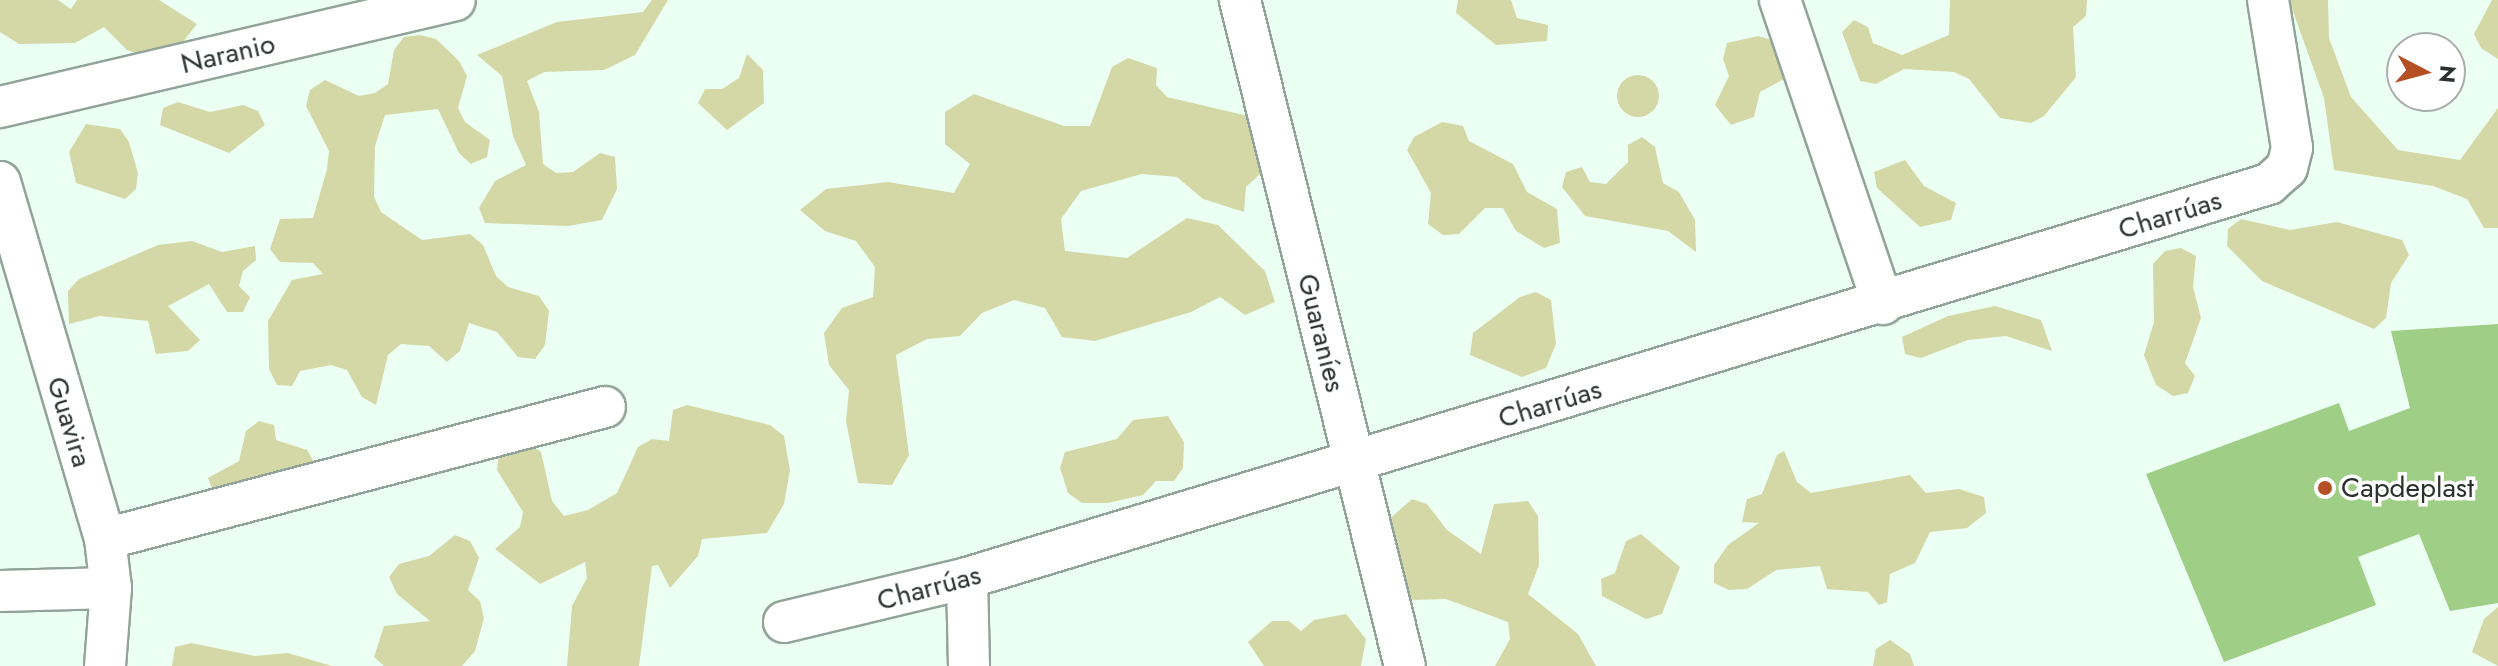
<!DOCTYPE html>
<html>
<head>
<meta charset="utf-8">
<style>
  body { margin:0 }
  #map { position:relative; width:2498px; height:666px; overflow:hidden; background:#ecfff3; font-family:Jost,sans-serif }
  div>[style] { position:absolute }
  .green>* { inset:0; background:#d3d8a6 }
  .round { border-radius:50% }
  .building>* { inset:0; background:#9fce87 }
  .roads { filter:drop-shadow(2px 0 #92a499) drop-shadow(-2px 0 #92a499) drop-shadow(0 2px #92a499) drop-shadow(0 -2px #92a499) }
  .minor>* { height:40px; margin:-20px; padding:0 20px; transform-origin:20px; border-radius:20px; background:#fff }
  .dots>* { width:22px; height:22px; translate:-50% -50%; box-sizing:border-box; border:4px solid #fff; border-radius:50% }
  span { translate:-50% -50%; white-space:nowrap; text-align:center; line-height:1.15; -webkit-text-stroke:7px #fff; paint-order:stroke }
  .street-label { font-size:28px; color:#2b322e }
  .poi-label { font-size:28px; color:#2b322e }
  .left { translate:0 -50%; text-align:left }
  .north { position:absolute; left:2386px; top:32px; width:80px; height:80px; box-sizing:border-box; background:#fff; border:2px solid #aaadab; border-radius:50%; rotate:96deg; font-size:22px; font-weight:700; line-height:32px; text-align:center; color:#2b322e }
  .north::after { content:''; display:block; margin:auto; width:28px; height:36px; background:#b54f24; clip-path:polygon(50% 0,100% 100%,50% 72%,0 100%) }
</style>
</head>
<body>
<div id="map">
  <div class="green">
    <div style="clip-path:polygon(0 0,58px 0,71px 9px,77px 0,159px 0,197px 24px,176px 51px,142px 55px,127px 50px,104px 27px,75px 43px,19px 44px,0 32px)"></div>
    <div style="clip-path:polygon(652px 0,668px 0,635px 55px,604px 70px,544px 72px,527px 81px,539px 112px,543px 164px,556px 173px,573px 172px,600px 153px,615px 157px,617px 189px,602px 220px,568px 226px,485px 223px,479px 208px,495px 181px,526px 165px,513px 136px,502px 76px,477px 55px,557px 22px,643px 12px)"></div>
    <div style="clip-path:polygon(1458px 0,1511px 0,1517px 18px,1548px 25px,1547px 41px,1496px 45px,1456px 13px)"></div>
    <div style="clip-path:polygon(1950px 0,2087px 0,2086px 16px,2073px 27px,2076px 77px,2044px 116px,2031px 123px,2000px 118px,1969px 79px,1954px 72px,1904px 69px,1876px 84px,1860px 81px,1842px 32px,1854px 20px,1868px 27px,1873px 43px,1902px 55px,1949px 35px)"></div>
    <div style="clip-path:polygon(2289px 0,2328px 0,2329px 38px,2351px 97px,2398px 150px,2460px 160px,2498px 108px,2498px 228px,2484px 228px,2467px 199px,2433px 186px,2334px 170px,2324px 98px)"></div>
    <div style="clip-path:polygon(2492px 0,2498px 0,2498px 59px,2481px 48px,2474px 34px)"></div>
    <div style="clip-path:polygon(420px 35px,436px 39px,459px 61px,467px 76px,458px 108px,465px 122px,490px 140px,487px 157px,471px 164px,459px 153px,438px 109px,385px 115px,375px 146px,374px 197px,381px 212px,422px 240px,470px 234px,483px 245px,496px 276px,508px 287px,539px 296px,549px 311px,545px 345px,535px 359px,518px 357px,497px 332px,469px 323px,460px 351px,447px 362px,429px 346px,401px 344px,388px 355px,376px 405px,362px 397px,347px 370px,331px 365px,300px 371px,292px 386px,277px 385px,269px 369px,268px 321px,292px 280px,323px 274px,313px 263px,280px 262px,270px 249px,280px 219px,313px 218px,327px 169px,329px 151px,306px 106px,310px 90px,325px 80px,359px 96px,375px 93px,388px 84px,394px 50px,404px 37px)"></div>
    <div style="clip-path:polygon(1758px 36px,1775px 41px,1784px 79px,1760px 92px,1754px 117px,1731px 125px,1715px 105px,1729px 76px,1723px 59px,1727px 43px)"></div>
    <div style="clip-path:polygon(747px 54px,763px 70px,764px 103px,727px 130px,698px 103px,705px 89px,722px 89px,739px 78px)"></div>
    <div style="clip-path:polygon(1128px 58px,1157px 68px,1156px 85px,1167px 97px,1261px 119px,1271px 164px,1246px 187px,1244px 212px,1203px 199px,1177px 177px,1142px 174px,1081px 191px,1061px 219px,1065px 251px,1127px 258px,1187px 218px,1218px 225px,1265px 271px,1275px 302px,1245px 315px,1220px 297px,1191px 312px,1095px 341px,1062px 337px,1045px 308px,1014px 300px,982px 313px,960px 336px,927px 339px,896px 355px,909px 455px,892px 485px,858px 483px,846px 421px,849px 390px,829px 365px,824px 333px,842px 308px,873px 297px,875px 267px,856px 241px,825px 231px,800px 210px,826px 189px,888px 182px,954px 193px,970px 164px,945px 144px,945px 112px,974px 94px,1064px 126px,1090px 126px,1112px 67px)"></div>
    <div class="round" style="left:1617px;top:75px;width:42px;height:42px"></div>
    <div style="clip-path:polygon(178px 102px,210px 112px,243px 105px,258px 111px,265px 125px,229px 153px,160px 125px,163px 108px)"></div>
    <div style="clip-path:polygon(1442px 122px,1463px 126px,1469px 141px,1513px 164px,1527px 192px,1557px 209px,1560px 243px,1544px 248px,1516px 231px,1503px 208px,1485px 208px,1459px 234px,1443px 235px,1428px 224px,1431px 193px,1407px 150px,1414px 137px)"></div>
    <div style="clip-path:polygon(86px 124px,120px 129px,129px 142px,138px 173px,136px 189px,125px 199px,76px 183px,69px 152px)"></div>
    <div style="clip-path:polygon(1642px 137px,1655px 147px,1663px 183px,1679px 192px,1695px 220px,1696px 252px,1668px 231px,1585px 216px,1562px 187px,1566px 172px,1582px 167px,1590px 182px,1606px 184px,1628px 162px,1628px 145px)"></div>
    <div style="clip-path:polygon(1905px 160px,1924px 186px,1956px 203px,1951px 220px,1920px 227px,1877px 188px,1874px 172px)"></div>
    <div style="clip-path:polygon(2241px 219px,2290px 230px,2337px 222px,2402px 240px,2409px 255px,2391px 283px,2386px 318px,2374px 329px,2262px 281px,2227px 246px,2228px 229px)"></div>
    <div style="clip-path:polygon(192px 241px,222px 252px,255px 246px,256px 260px,243px 271px,239px 286px,250px 297px,243px 312px,227px 312px,209px 284px,168px 306px,200px 340px,188px 351px,156px 354px,148px 321px,100px 316px,69px 324px,68px 291px,79px 279px,158px 245px)"></div>
    <div style="clip-path:polygon(2181px 248px,2196px 256px,2193px 287px,2201px 318px,2185px 363px,2195px 376px,2188px 393px,2173px 396px,2156px 385px,2144px 355px,2154px 322px,2153px 264px,2165px 251px)"></div>
    <div style="clip-path:polygon(1536px 292px,1551px 300px,1556px 344px,1546px 368px,1522px 377px,1470px 355px,1473px 333px,1520px 297px)"></div>
    <div style="clip-path:polygon(1995px 306px,2041px 320px,2052px 351px,2006px 336px,1968px 340px,1921px 358px,1905px 354px,1902px 337px,1948px 316px)"></div>
    <div style="clip-path:polygon(687px 405px,770px 425px,784px 436px,790px 470px,784px 504px,767px 533px,702px 539px,698px 556px,670px 588px,658px 565px,652px 566px,639px 666px,567px 666px,572px 606px,587px 578px,585px 562px,540px 584px,495px 549px,520px 527px,523px 512px,497px 470px,499px 453px,527px 443px,541px 452px,552px 501px,564px 516px,588px 510px,617px 493px,638px 447px,652px 439px,669px 441px,673px 410px)"></div>
    <div style="clip-path:polygon(1168px 416px,1184px 442px,1183px 468px,1174px 481px,1156px 481px,1143px 495px,1108px 503px,1082px 503px,1068px 493px,1060px 468px,1065px 452px,1117px 439px,1133px 420px)"></div>
    <div style="clip-path:polygon(259px 421px,274px 425px,276px 440px,307px 450px,315px 464px,214px 494px,208px 478px,239px 461px,246px 431px)"></div>
    <div style="clip-path:polygon(1784px 451px,1797px 482px,1811px 493px,1910px 475px,1926px 493px,1959px 489px,1984px 497px,1986px 513px,1967px 528px,1930px 532px,1915px 563px,1890px 574px,1887px 602px,1879px 605px,1868px 592px,1827px 589px,1820px 566px,1776px 570px,1747px 589px,1729px 590px,1714px 583px,1714px 565px,1728px 545px,1759px 523px,1742px 522px,1747px 499px,1762px 494px,1777px 455px)"></div>
    <div style="clip-path:polygon(1412px 499px,1427px 504px,1447px 530px,1481px 554px,1494px 504px,1528px 501px,1538px 516px,1539px 565px,1528px 594px,1578px 634px,1596px 666px,1495px 666px,1510px 639px,1508px 622px,1446px 599px,1413px 600px,1402px 587px,1387px 521px)"></div>
    <div style="clip-path:polygon(1641px 534px,1680px 567px,1662px 614px,1646px 619px,1602px 596px,1601px 579px,1615px 573px,1626px 541px)"></div>
    <div style="clip-path:polygon(455px 535px,470px 541px,479px 558px,468px 590px,480px 601px,484px 618px,475px 651px,462px 666px,384px 666px,374px 657px,384px 626px,430px 621px,397px 594px,389px 577px,399px 564px,429px 556px)"></div>
    <div style="clip-path:polygon(2498px 607px,2498px 666px,2472px 652px,2484px 619px)"></div>
    <div style="clip-path:polygon(1346px 614px,1366px 639px,1361px 666px,1264px 666px,1248px 642px,1272px 621px,1289px 621px,1301px 631px,1314px 620px)"></div>
    <div style="clip-path:polygon(1890px 640px,1910px 654px,1914px 666px,1873px 666px,1876px 649px)"></div>
    <div style="clip-path:polygon(191px 643px,255px 656px,288px 653px,332px 666px,172px 666px,175px 647px)"></div>
  </div>
  <div class="building">
    <div style="clip-path:polygon(2498px 324px,2498px 603px,2450px 611px,2419px 534px,2358px 557px,2376px 605px,2224px 662px,2146px 474px,2339px 403px,2349px 431px,2410px 408px,2391px 331px)"></div>
  </div>
  <div class="roads">
    <div class="minor">
      <div style="left:1240px;top:0;width:686px;rotate:76.09deg"></div>
      <div style="left:1780px;top:0;width:321px;rotate:71.3deg"></div>
      <div style="left:0;top:107px;width:467px;rotate:-13.2deg"></div>
      <div style="left:0;top:182px;width:372px;rotate:73.6deg"></div>
      <div style="left:105px;top:539px;width:49px;rotate:83deg"></div>
      <div style="left:111px;top:588px;width:78px;rotate:94.4deg"></div>
      <div style="left:105px;top:539px;width:517px;rotate:-14.79deg"></div>
      <div style="left:967px;top:578px;width:88px;rotate:88.7deg"></div>
      <div style="left:0;top:591px;width:111px;rotate:-1.5deg"></div>
      <div style="left:784px;top:622px;width:188px;rotate:-13.5deg"></div>
      <div style="left:967px;top:578px;width:1360px;rotate:-16.84deg"></div>
      <div style="left:2269px;top:184px;width:24px;rotate:-42deg"></div>
      <div style="left:2287px;top:168px;width:21px;rotate:-76deg"></div>
      <div style="left:2292px;top:148px;width:150px;rotate:-99.2deg"></div>
    </div>
  </div>
  <div class="dots">
    <div style="left:2325px;top:488px;background:#b54f24"></div>
  </div>
  <div class="street-label">
    <span style="left:228px;top:54px;rotate:-13deg">Naranio</span>
    <span style="left:2170px;top:215px;rotate:-17deg">Charrúas</span>
    <span style="left:1321px;top:333px;rotate:76deg">Guaraníes</span>
    <span style="left:1550px;top:404px;rotate:-17deg">Charrúas</span>
    <span style="left:69px;top:422px;rotate:73deg">Guavira</span>
    <span style="left:929px;top:588px;rotate:-15deg">Charrúas</span>
  </div>
  <div class="poi-label">
    <span class="left" style="left:2341px;top:488px">Capdeplast</span>
  </div>
  <div class="north">N</div>
</div>
</body>
</html>
